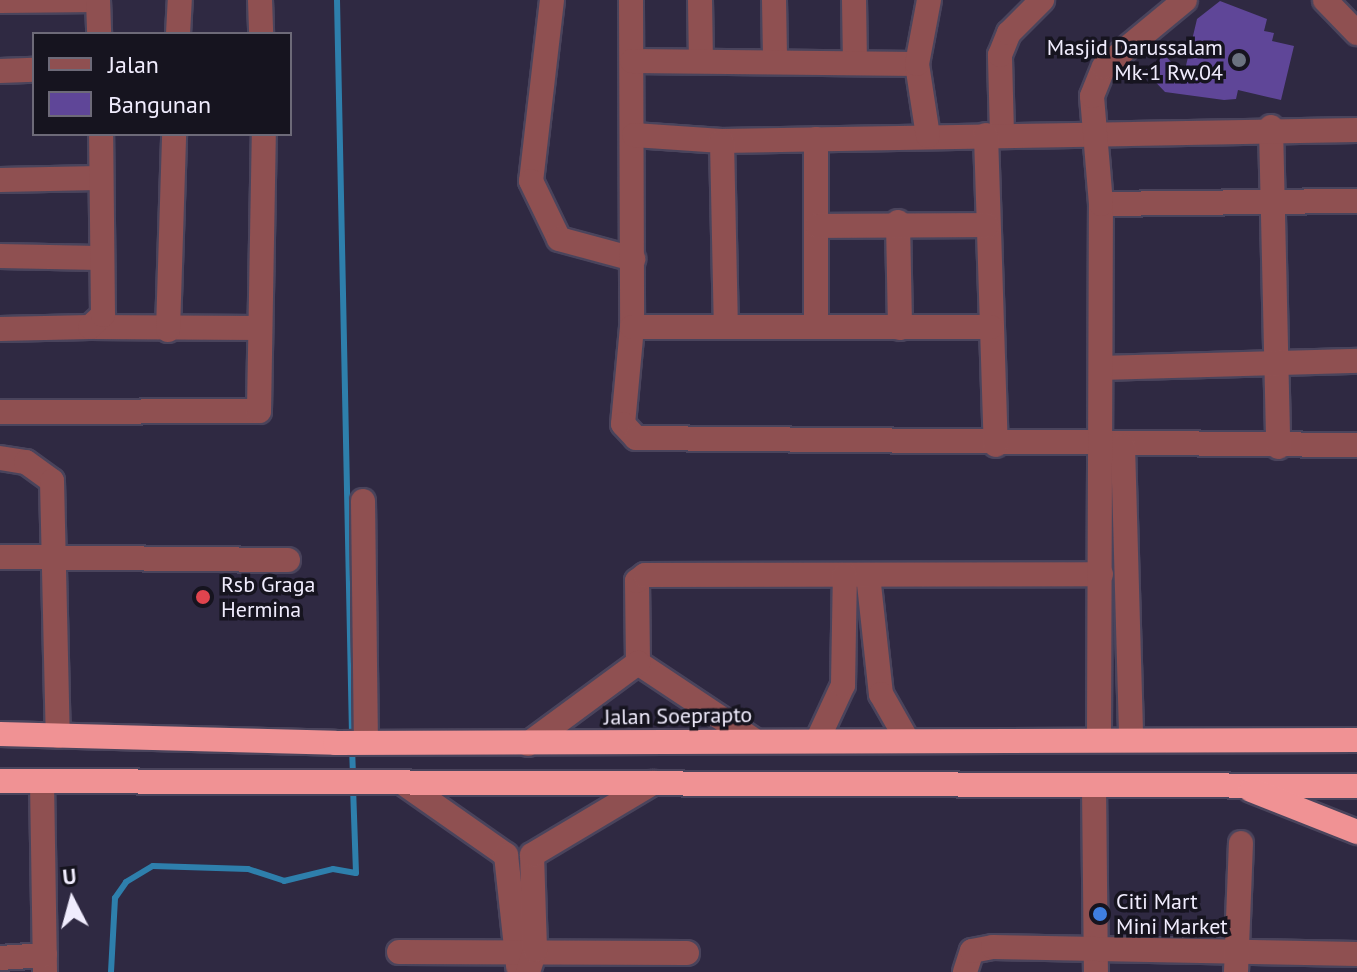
<!DOCTYPE html>
<html>
<head>
<meta charset="utf-8">
<style>
  body { margin:0 }
  #map { position:relative; width:1357px; height:972px; overflow:hidden; background:#2f2942; font-family:"PT Sans",sans-serif }
  div>[style] { position:absolute }
  .stream>* { height:6px; margin:-3px; padding:0 3px; transform-origin:3px; border-radius:3px; background:#2e7fac }
  .building>* { inset:0; background:#5f4698 }
  .roads { filter:drop-shadow(2px 0 #4a445c) drop-shadow(-2px 0 #4a445c) drop-shadow(0 2px #4a445c) drop-shadow(0 -2px #4a445c) }
  .minor>* { height:24px; margin:-12px; padding:0 12px; transform-origin:12px; border-radius:12px; background:#8f5051 }
  .highway>* { height:24px; margin:-12px; padding:0 12px; transform-origin:12px; border-radius:12px; background:#f09294 }
  .dots>* { width:22px; height:22px; translate:-50% -50%; box-sizing:border-box; border:4px solid #16141f; border-radius:50% }
  span { translate:-50% -50%; white-space:nowrap; text-align:center; line-height:1.15; -webkit-text-stroke:7px #16141f; paint-order:stroke }
  .poi-label { font-size:22px; color:#f0ecfd }
  .right { translate:-100% -50%; text-align:right }
  .left { translate:0 -50%; text-align:left }
  .street-label { font-size:22px; color:#f0ecfd }
  .legend { position:absolute; left:32px; top:32px; width:260px; height:104px; box-sizing:border-box; background:#16141f; border:2px solid #6d6a78; margin:0; padding:10px 14px; list-style:none; font-size:24px; color:#f0ecfd }
  .legend li { display:flex; align-items:center; gap:16px; height:40px }
  .legend b { width:40px; border:2px solid #6d6a78 }
  .north { position:absolute; left:32px; top:860px; width:80px; height:80px; -webkit-text-stroke:6px #16141f; paint-order:stroke; rotate:354deg; font-size:22px; font-weight:700; line-height:32px; text-align:center; color:#f0ecfd }
  .north::after { content:''; display:block; margin:auto; width:28px; height:36px; background:#f0ecfd; clip-path:polygon(50% 0,100% 100%,50% 72%,0 100%) }
</style>
</head>
<body>
<div id="map">
  <div class="stream">
    <div style="left:337px;top:0;width:736px;rotate:88.83deg"></div>
    <div style="left:352px;top:747px;width:29px;rotate:88deg"></div>
    <div style="left:111px;top:972px;width:74px;rotate:-86.9deg"></div>
    <div style="left:115px;top:898px;width:19px;rotate:-55deg"></div>
    <div style="left:126px;top:882px;width:31px;rotate:-31deg"></div>
    <div style="left:153px;top:866px;width:95px;rotate:1.8deg"></div>
    <div style="left:248px;top:869px;width:38px;rotate:18deg"></div>
    <div style="left:284px;top:881px;width:50px;rotate:-13.8deg"></div>
    <div style="left:333px;top:869px;width:23px;rotate:10deg"></div>
    <div style="left:356px;top:873px;width:86px;rotate:-92deg"></div>
  </div>
  <div class="building">
    <div style="clip-path:polygon(1220px 1px,1267px 19px,1264px 31px,1274px 33px,1272px 41px,1294px 46px,1281px 100px,1238px 90px,1236px 99px,1224px 100px,1165px 92px,1145px 71px,1163px 54px,1184px 74px,1197px 19px)"></div>
  </div>
  <div class="roads">
    <div class="minor">
      <div style="left:260px;top:0;width:34px;rotate:88deg"></div>
      <div style="left:552px;top:0;width:182px;rotate:96.6deg"></div>
      <div style="left:531px;top:181px;width:64px;rotate:64.2deg"></div>
      <div style="left:559px;top:239px;width:77px;rotate:15.1deg"></div>
      <div style="left:631px;top:0;width:327px;rotate:89.8deg"></div>
      <div style="left:632px;top:327px;width:97px;rotate:95.3deg"></div>
      <div style="left:623px;top:424px;width:19px;rotate:47deg"></div>
      <div style="left:636px;top:438px;width:721px;rotate:0.56deg"></div>
      <div style="left:700px;top:0;width:61px;rotate:89.1deg"></div>
      <div style="left:774px;top:0;width:60px;rotate:89deg"></div>
      <div style="left:854px;top:0;width:63px;rotate:89.1deg"></div>
      <div style="left:1325px;top:0;width:46px;rotate:45.9deg"></div>
      <div style="left:0;top:1px;width:98px;rotate:-0.6deg"></div>
      <div style="left:98px;top:0;width:34px;rotate:88deg"></div>
      <div style="left:178px;top:34px;width:34px;rotate:-87deg"></div>
      <div style="left:632px;top:61px;width:285px;rotate:0.6deg"></div>
      <div style="left:0;top:71px;width:34px;rotate:-2deg"></div>
      <div style="left:1271px;top:127px;width:320px;rotate:88.7deg"></div>
      <div style="left:1002px;top:134px;width:79px;rotate:-91.5deg"></div>
      <div style="left:1000px;top:55px;width:24px;rotate:-68deg"></div>
      <div style="left:1009px;top:33px;width:47px;rotate:-45deg"></div>
      <div style="left:634px;top:135px;width:88px;rotate:3.9deg"></div>
      <div style="left:722px;top:141px;width:635px;rotate:-0.99deg"></div>
      <div style="left:986px;top:135px;width:310px;rotate:88.2deg"></div>
      <div style="left:928px;top:136px;width:73px;rotate:-98.7deg"></div>
      <div style="left:917px;top:64px;width:65px;rotate:-79.4deg"></div>
      <div style="left:816px;top:139px;width:187px;rotate:90deg"></div>
      <div style="left:722px;top:141px;width:185px;rotate:88.8deg"></div>
      <div style="left:0;top:180px;width:99px;rotate:-1.2deg"></div>
      <div style="left:1101px;top:204px;width:256px;rotate:-0.7deg"></div>
      <div style="left:898px;top:222px;width:106px;rotate:88.9deg"></div>
      <div style="left:818px;top:226px;width:169px;rotate:-0.3deg"></div>
      <div style="left:0;top:256px;width:99px;rotate:1.2deg"></div>
      <div style="left:90px;top:327px;width:169px;rotate:0.3deg"></div>
      <div style="left:632px;top:327px;width:359px"></div>
      <div style="left:0;top:329px;width:90px;rotate:-1.3deg"></div>
      <div style="left:90px;top:327px;width:18px;rotate:-43deg"></div>
      <div style="left:103px;top:315px;width:181px;rotate:-90.6deg"></div>
      <div style="left:168px;top:330px;width:196px;rotate:-88.2deg"></div>
      <div style="left:1103px;top:368px;width:254px;rotate:-1.6deg"></div>
      <div style="left:0;top:412px;width:259px;rotate:-0.2deg"></div>
      <div style="left:259px;top:411px;width:277px;rotate:-89deg"></div>
      <div style="left:1123px;top:446px;width:291px;rotate:88.4deg"></div>
      <div style="left:0;top:458px;width:26px;rotate:9deg"></div>
      <div style="left:26px;top:462px;width:32px;rotate:36deg"></div>
      <div style="left:52px;top:481px;width:255px;rotate:88.7deg"></div>
      <div style="left:363px;top:501px;width:241px;rotate:89.3deg"></div>
      <div style="left:0;top:557px;width:288px;rotate:0.6deg"></div>
      <div style="left:868px;top:575px;width:120px;rotate:83.8deg"></div>
      <div style="left:881px;top:694px;width:51px;rotate:60.4deg"></div>
      <div style="left:638px;top:663px;width:82px;rotate:-90.7deg"></div>
      <div style="left:637px;top:581px;width:10px;rotate:-37deg"></div>
      <div style="left:645px;top:575px;width:456px;rotate:-0.1deg"></div>
      <div style="left:638px;top:663px;width:139px;rotate:33.6deg"></div>
      <div style="left:1099px;top:737px;width:533px;rotate:-89.79deg"></div>
      <div style="left:1101px;top:204px;width:108px;rotate:-94.8deg"></div>
      <div style="left:1092px;top:96px;width:31px;rotate:-68deg"></div>
      <div style="left:1104px;top:67px;width:105px;rotate:-39.6deg"></div>
      <div style="left:817px;top:741px;width:62px;rotate:-65.1deg"></div>
      <div style="left:843px;top:685px;width:110px;rotate:-89deg"></div>
      <div style="left:528px;top:744px;width:137px;rotate:-36.4deg"></div>
      <div style="left:42px;top:781px;width:191px;rotate:89.1deg"></div>
      <div style="left:406px;top:785px;width:122px;rotate:35deg"></div>
      <div style="left:506px;top:855px;width:112px;rotate:83.8deg"></div>
      <div style="left:1094px;top:786px;width:186px;rotate:89.4deg"></div>
      <div style="left:399px;top:952px;width:288px;rotate:0.2deg"></div>
      <div style="left:0;top:958px;width:45px;rotate:-3.8deg"></div>
      <div style="left:528px;top:972px;width:23px;rotate:-72deg"></div>
      <div style="left:535px;top:950px;width:95px;rotate:-91.8deg"></div>
      <div style="left:532px;top:855px;width:141px;rotate:-30.8deg"></div>
      <div style="left:965px;top:972px;width:22px;rotate:-72deg"></div>
      <div style="left:972px;top:951px;width:21px;rotate:-11deg"></div>
      <div style="left:993px;top:947px;width:364px;rotate:1.1deg"></div>
      <div style="left:1236px;top:972px;width:129px;rotate:-87.8deg"></div>
    </div>
    <div class="highway">
      <div style="left:0;top:734px;width:335px;rotate:1.5deg"></div>
      <div style="left:335px;top:743px;width:1022px;rotate:-0.17deg"></div>
      <div style="left:0;top:781px;width:1357px;rotate:0.21deg"></div>
      <div style="left:1251px;top:790px;width:114px;rotate:21.6deg"></div>
    </div>
  </div>
  <div class="dots">
    <div style="left:1239px;top:60px;background:#6b7280"></div>
    <div style="left:203px;top:597px;background:#e0444e"></div>
    <div style="left:1100px;top:914px;background:#3f7fe0"></div>
  </div>
  <div class="poi-label">
    <span class="right" style="left:1223px;top:60px">Masjid Darussalam<br>Mk-1 Rw.04</span>
    <span class="left" style="left:221px;top:597px">Rsb Graga<br>Hermina</span>
    <span class="left" style="left:1116px;top:914px">Citi Mart<br>Mini Market</span>
  </div>
  <div class="street-label">
    <span style="left:678px;top:716px;rotate:-1deg">Jalan Soeprapto</span>
  </div>
  <ul class="legend">
  <li><b style="height:10px;background:#8f5051"></b>Jalan</li>
  <li><b style="height:22px;background:#5f4698"></b>Bangunan</li>
  </ul>
  <div class="north">U</div>
</div>
</body>
</html>
